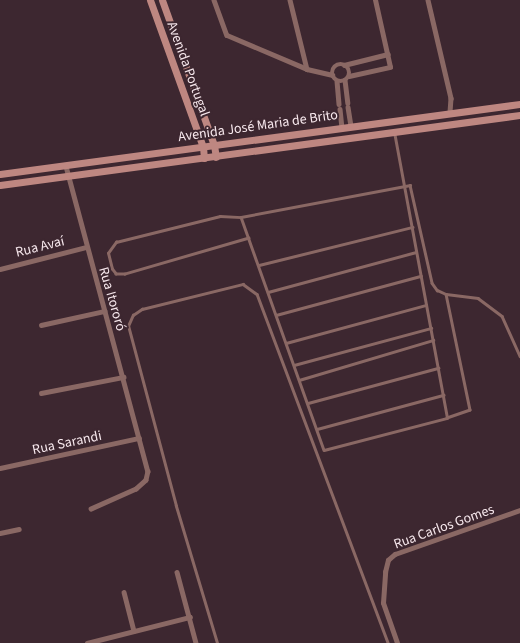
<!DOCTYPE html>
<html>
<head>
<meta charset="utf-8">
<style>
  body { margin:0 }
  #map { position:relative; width:520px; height:643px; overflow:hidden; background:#3d2730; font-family:"Source Sans 3",sans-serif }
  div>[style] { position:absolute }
  .lane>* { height:2.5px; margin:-1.25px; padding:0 1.25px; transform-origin:1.25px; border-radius:1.25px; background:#8a6864 }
  .street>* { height:4.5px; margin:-2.25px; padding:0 2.25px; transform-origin:2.25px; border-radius:2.25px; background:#8a6864 }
  .street>.ring { margin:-2.25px; padding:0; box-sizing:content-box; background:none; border:4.5px solid #8a6864; border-radius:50% }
  .secondary>* { height:7px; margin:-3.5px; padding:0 3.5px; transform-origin:3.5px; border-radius:3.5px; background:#be8781 }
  span { translate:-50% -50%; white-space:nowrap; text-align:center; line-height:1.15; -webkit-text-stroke:4px #3d2730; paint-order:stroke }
  .street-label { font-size:14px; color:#f7e8ed }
</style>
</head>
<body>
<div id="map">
  <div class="lane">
    <div style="left:241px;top:217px;width:247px;rotate:70.4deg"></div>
    <div style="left:324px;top:450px;width:127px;rotate:-14.6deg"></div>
    <div style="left:447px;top:418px;width:290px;rotate:-100.5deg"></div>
    <div style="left:249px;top:238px;width:129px;rotate:163.8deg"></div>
    <div style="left:125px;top:274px;width:9px;rotate:180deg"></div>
    <div style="left:116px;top:274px;width:6px;rotate:-129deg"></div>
    <div style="left:112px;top:269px;width:16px;rotate:-104deg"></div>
    <div style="left:108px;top:253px;width:14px;rotate:-54deg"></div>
    <div style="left:116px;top:242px;width:107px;rotate:-14deg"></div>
    <div style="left:220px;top:216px;width:21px;rotate:3deg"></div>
    <div style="left:241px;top:217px;width:172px;rotate:-10.7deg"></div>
    <div style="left:410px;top:185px;width:100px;rotate:77.3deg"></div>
    <div style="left:432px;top:283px;width:9px;rotate:54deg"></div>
    <div style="left:437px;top:290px;width:10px;rotate:24deg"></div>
    <div style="left:446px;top:294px;width:32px;rotate:7deg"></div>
    <div style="left:478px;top:298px;width:30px;rotate:37deg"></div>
    <div style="left:502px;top:316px;width:44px;rotate:65.8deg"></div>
    <div style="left:259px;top:265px;width:158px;rotate:-13.9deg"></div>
    <div style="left:268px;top:292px;width:153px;rotate:-15.1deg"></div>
    <div style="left:446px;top:294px;width:118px;rotate:78.3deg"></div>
    <div style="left:470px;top:410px;width:24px;rotate:161deg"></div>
    <div style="left:276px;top:315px;width:150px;rotate:-15.1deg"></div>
    <div style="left:286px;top:343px;width:145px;rotate:-15.2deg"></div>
    <div style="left:294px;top:365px;width:142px;rotate:-15.1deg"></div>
    <div style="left:299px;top:380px;width:140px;rotate:-16.6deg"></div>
    <div style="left:308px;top:403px;width:135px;rotate:-15.1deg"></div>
    <div style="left:317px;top:429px;width:131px;rotate:-15.1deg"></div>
    <div style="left:217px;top:643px;width:143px;rotate:-106.7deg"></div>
    <div style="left:176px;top:506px;width:186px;rotate:-104.9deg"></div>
    <div style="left:128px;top:326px;width:12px;rotate:-66deg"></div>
    <div style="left:133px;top:315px;width:11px;rotate:-34deg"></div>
    <div style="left:142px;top:309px;width:104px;rotate:-13.9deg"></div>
    <div style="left:243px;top:284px;width:17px;rotate:36deg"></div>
    <div style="left:257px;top:294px;width:373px;rotate:69.4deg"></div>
  </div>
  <div class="street">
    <div style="left:214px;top:0;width:37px;rotate:70deg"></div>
    <div style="left:227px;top:35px;width:87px;rotate:23deg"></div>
    <div style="left:307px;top:69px;width:26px;rotate:13deg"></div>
    <div style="left:290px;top:0;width:71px;rotate:76.2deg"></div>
    <div style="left:428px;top:0;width:101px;rotate:76.8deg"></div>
    <div style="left:451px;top:98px;width:16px;rotate:94deg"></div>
    <div class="ring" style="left:332px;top:64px;width:13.5px;height:13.5px"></div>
    <div style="left:344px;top:65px;width:45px;rotate:-14deg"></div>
    <div style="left:349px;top:76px;width:42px;rotate:-12.4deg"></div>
    <div style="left:390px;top:67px;width:69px;rotate:-102.6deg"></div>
    <div style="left:345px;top:80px;width:23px;rotate:83deg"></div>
    <div style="left:337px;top:81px;width:23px;rotate:85deg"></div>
    <div style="left:348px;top:107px;width:20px;rotate:81deg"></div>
    <div style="left:340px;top:109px;width:19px;rotate:84deg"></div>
    <div style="left:66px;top:166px;width:316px;rotate:75deg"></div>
    <div style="left:148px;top:471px;width:9px;rotate:103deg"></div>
    <div style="left:146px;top:480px;width:13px;rotate:138deg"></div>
    <div style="left:136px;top:489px;width:49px;rotate:156deg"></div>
    <div style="left:0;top:269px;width:89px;rotate:-14.3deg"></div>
    <div style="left:41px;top:325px;width:65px;rotate:-12.5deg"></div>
    <div style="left:41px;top:393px;width:84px;rotate:-11deg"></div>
    <div style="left:0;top:468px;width:142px;rotate:-12.2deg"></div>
    <div style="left:0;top:533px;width:19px;rotate:-12deg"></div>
    <div style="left:177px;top:572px;width:73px;rotate:75deg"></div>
    <div style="left:124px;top:592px;width:40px;rotate:75.6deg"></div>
    <div style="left:87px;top:643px;width:106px;rotate:-14.2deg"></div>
    <div style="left:397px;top:643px;width:42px;rotate:-109.3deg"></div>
    <div style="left:383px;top:603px;width:31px;rotate:-86deg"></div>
    <div style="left:385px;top:572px;width:12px;rotate:-76deg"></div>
    <div style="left:388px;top:560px;width:9px;rotate:-41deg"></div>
    <div style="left:395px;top:554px;width:133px;rotate:-19.4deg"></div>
  </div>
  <div class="secondary">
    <div style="left:150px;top:0;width:156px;rotate:70.2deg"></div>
    <div style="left:203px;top:147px;width:11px;rotate:85deg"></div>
    <div style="left:162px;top:0;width:154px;rotate:70.3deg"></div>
    <div style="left:214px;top:145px;width:12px;rotate:81deg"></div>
    <div style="left:0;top:174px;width:525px;rotate:-7.67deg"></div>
    <div style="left:0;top:185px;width:525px;rotate:-7.67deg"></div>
  </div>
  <div class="street-label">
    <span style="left:188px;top:69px;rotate:70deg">Avenida Portugal</span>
    <span style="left:258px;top:126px;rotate:-8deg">Avenida José Maria de Brito</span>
    <span style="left:40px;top:247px;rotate:-14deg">Rua Avaí</span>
    <span style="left:112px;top:299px;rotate:74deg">Rua Itororó</span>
    <span style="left:67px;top:443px;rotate:-12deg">Rua Sarandi</span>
    <span style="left:444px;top:527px;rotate:-20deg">Rua Carlos Gomes</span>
  </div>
</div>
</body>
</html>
